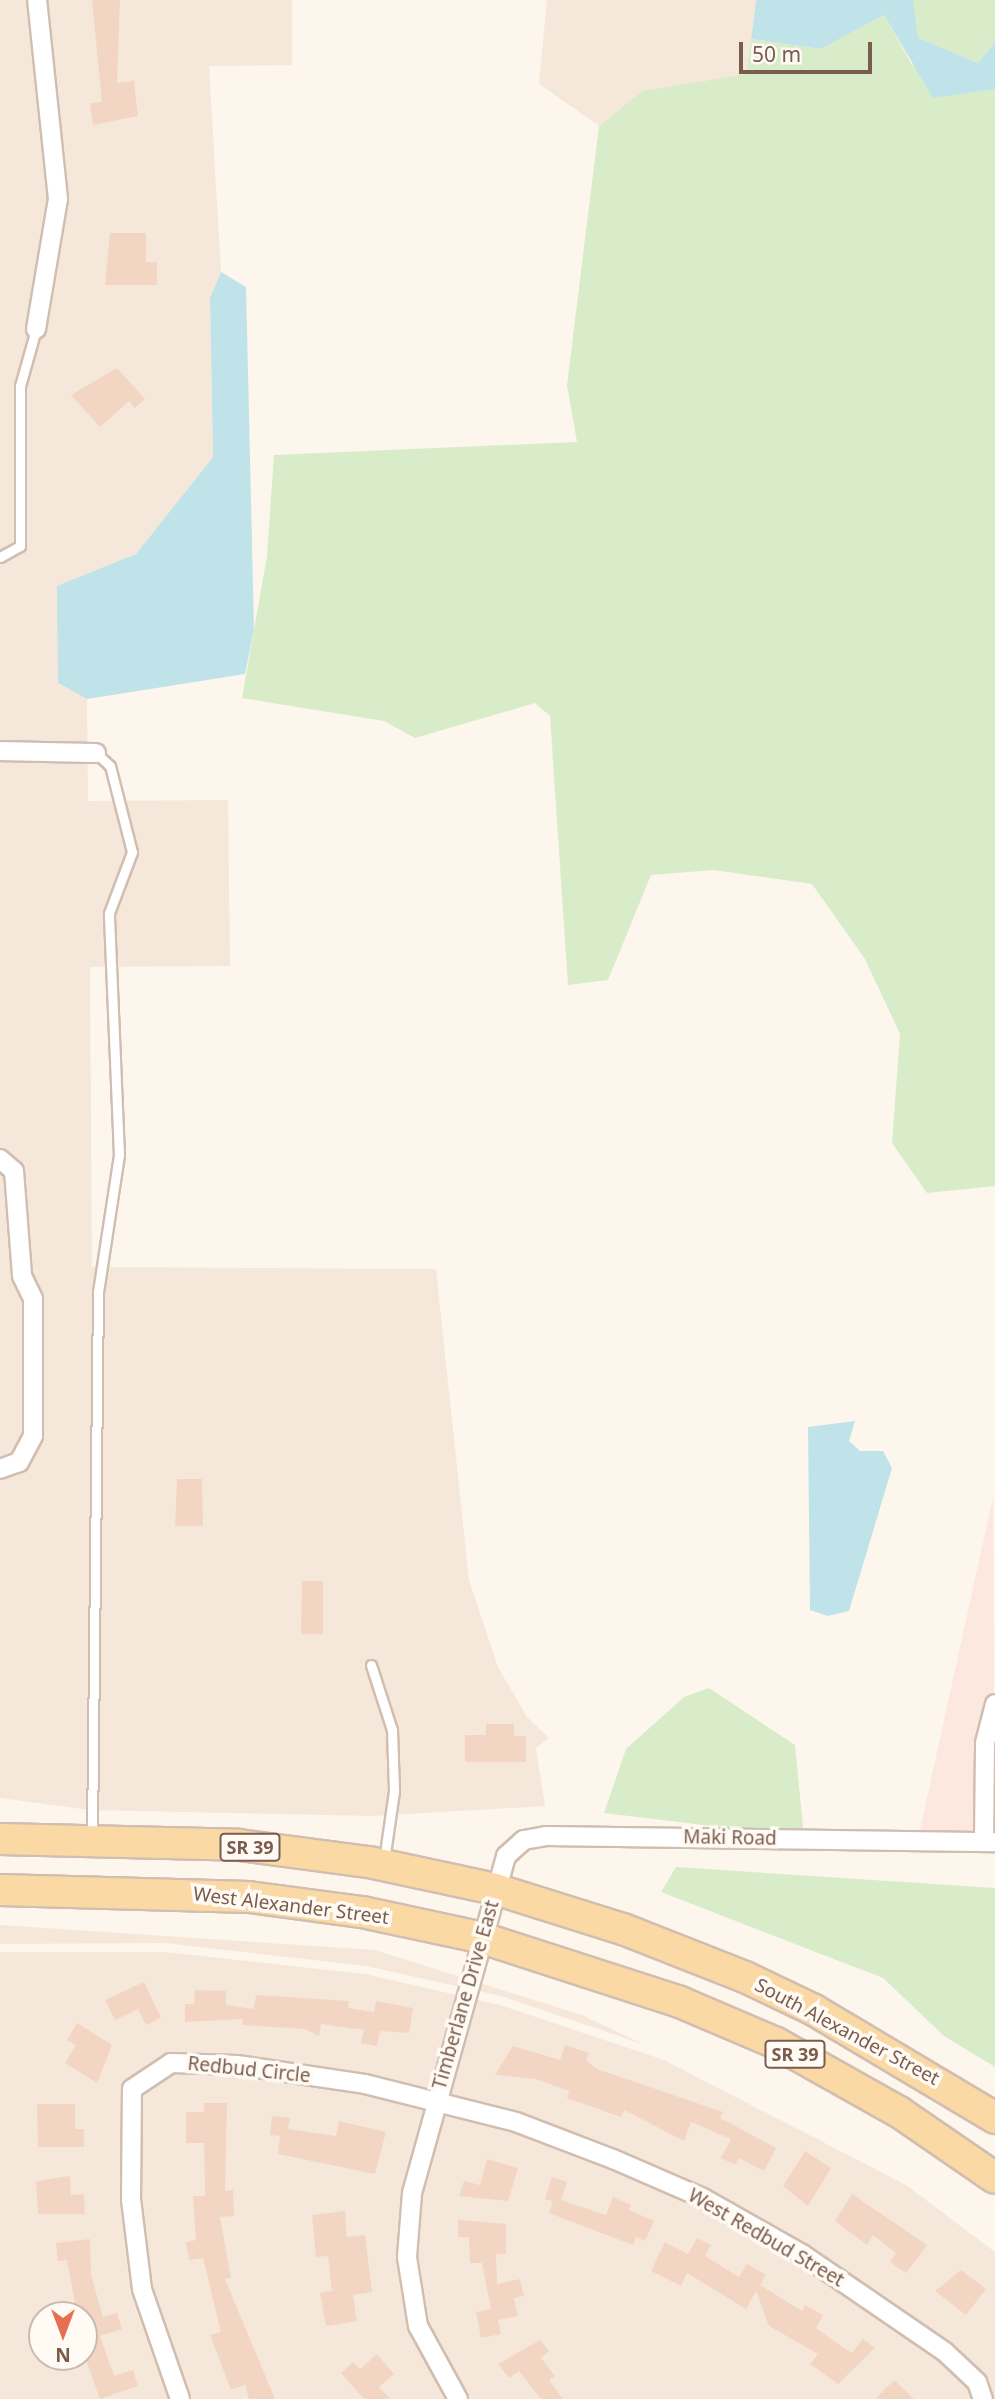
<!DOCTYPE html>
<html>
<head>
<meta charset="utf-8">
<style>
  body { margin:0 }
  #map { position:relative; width:995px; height:2399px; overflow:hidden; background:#fdf6ec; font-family:"Noto Sans",sans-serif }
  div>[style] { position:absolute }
  .residential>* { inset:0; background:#f5e8da }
  .commercial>* { inset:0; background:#fde8e0 }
  .green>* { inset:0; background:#d8ecc9 }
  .water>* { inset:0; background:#bfe3e8 }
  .building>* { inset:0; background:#f3d5c3 }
  .roads { filter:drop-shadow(2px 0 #d1beb0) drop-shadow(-2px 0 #d1beb0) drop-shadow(0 2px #d1beb0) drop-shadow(0 -2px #d1beb0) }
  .service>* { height:9px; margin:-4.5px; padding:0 4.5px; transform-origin:4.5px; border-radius:4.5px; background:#fff }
  .minor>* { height:18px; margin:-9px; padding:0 9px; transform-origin:9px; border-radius:9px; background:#fff }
  .primary>* { height:30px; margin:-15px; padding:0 15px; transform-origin:15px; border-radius:15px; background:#fbd9a5 }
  span { translate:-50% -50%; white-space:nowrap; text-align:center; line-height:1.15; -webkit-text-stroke:7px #fffaf3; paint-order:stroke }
  .shield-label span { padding:2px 5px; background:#fffaf3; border:2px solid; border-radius:5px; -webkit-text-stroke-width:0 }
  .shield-label { font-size:18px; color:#7a5c4d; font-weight:700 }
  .street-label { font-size:19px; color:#7a5c4d }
  .north { position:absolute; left:28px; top:2301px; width:70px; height:70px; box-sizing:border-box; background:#fffaf3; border:2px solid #cabbb1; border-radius:50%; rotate:180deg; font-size:19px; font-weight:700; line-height:28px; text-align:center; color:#7a5c4d }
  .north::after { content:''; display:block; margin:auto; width:24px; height:32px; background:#e76f51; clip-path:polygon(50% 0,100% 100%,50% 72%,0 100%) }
  .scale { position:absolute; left:739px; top:42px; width:133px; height:32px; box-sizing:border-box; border:4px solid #7a5c4d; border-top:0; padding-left:9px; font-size:21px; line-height:24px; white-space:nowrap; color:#7a5c4d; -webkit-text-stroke:5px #fffaf3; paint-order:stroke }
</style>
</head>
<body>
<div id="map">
  <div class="residential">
    <div style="clip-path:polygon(0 0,292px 0,292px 65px,209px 66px,221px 272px,210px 298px,213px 457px,136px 554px,58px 586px,58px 683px,87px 699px,88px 801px,228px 800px,230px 966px,90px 967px,92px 1267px,436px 1269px,469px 1580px,498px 1667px,527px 1717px,549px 1738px,536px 1748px,545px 1806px,373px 1816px,89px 1810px,0 1798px)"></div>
    <div style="clip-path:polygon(547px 0,756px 0,746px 74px,642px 91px,599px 126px,539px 84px)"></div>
    <div style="clip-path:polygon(0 1925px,375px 1950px,582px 2015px,645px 2045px,501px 1996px,366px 1966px,165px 1943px,0 1944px)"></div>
    <div style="clip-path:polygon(evenodd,0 1952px,165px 1952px,365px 1974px,500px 2005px,664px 2060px,906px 2185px,995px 2252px,995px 2399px,0 2399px,0 1952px,42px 2315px,84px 2315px,84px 2357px,42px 2357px,42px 2315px)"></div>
  </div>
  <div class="commercial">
    <div style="clip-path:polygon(993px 1497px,995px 1852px,916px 1848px)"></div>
  </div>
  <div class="green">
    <div style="clip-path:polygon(913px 0,995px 0,995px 42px,978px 63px,917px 38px)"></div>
    <div style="clip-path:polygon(884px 15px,912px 65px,995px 89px,995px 1186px,927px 1193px,892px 1143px,900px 1034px,865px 959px,812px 884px,714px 870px,651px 875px,608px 980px,568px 985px,550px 716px,535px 703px,415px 738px,384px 721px,242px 698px,267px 556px,274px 455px,577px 442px,567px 385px,599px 126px,642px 91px,746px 74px,751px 39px,821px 49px)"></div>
    <div style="clip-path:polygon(709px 1688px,795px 1745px,804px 1837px,604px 1813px,626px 1749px,684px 1697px)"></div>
    <div style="clip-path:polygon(676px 1867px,995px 1888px,995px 2067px,944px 2036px,883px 1978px,661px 1892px)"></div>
  </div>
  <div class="water">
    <div style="clip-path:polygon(756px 0,913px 0,918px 38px,978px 63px,995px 42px,995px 89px,933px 98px,884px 15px,821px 49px,751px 39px)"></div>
    <div style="clip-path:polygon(221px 272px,246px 287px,254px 629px,245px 674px,87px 699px,58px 683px,57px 586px,136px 554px,213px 457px,210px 298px)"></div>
    <div style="clip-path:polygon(855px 1421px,849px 1441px,860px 1451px,883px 1451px,892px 1468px,849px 1611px,828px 1616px,810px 1610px,808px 1427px)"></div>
  </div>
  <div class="building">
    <div style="clip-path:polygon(92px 0,120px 0,117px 83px,134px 81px,138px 116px,93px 125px,90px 103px,102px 102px)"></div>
    <div style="clip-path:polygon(110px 233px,146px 233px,146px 262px,157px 262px,157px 285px,105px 285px)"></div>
    <div style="clip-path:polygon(117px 368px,145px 399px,135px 408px,129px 401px,100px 427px,71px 395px)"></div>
    <div style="clip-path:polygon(177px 1479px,202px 1479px,203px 1526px,175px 1526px)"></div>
    <div style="clip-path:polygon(302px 1581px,323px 1581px,323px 1634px,301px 1634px)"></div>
    <div style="clip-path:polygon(486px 1724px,514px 1724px,514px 1736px,526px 1736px,526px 1762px,465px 1762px,465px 1735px,486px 1735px)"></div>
    <div style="clip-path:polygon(144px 1982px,161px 2018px,146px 2025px,138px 2009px,115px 2020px,105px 2000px)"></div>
    <div style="clip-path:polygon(195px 1990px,226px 1991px,226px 2005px,254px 2009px,256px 1995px,349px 2001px,348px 2008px,374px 2012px,376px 2001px,413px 2008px,409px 2033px,380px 2031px,377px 2046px,361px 2043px,364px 2030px,321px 2024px,319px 2036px,305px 2029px,242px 2025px,243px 2019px,185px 2022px,185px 2004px,194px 2004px)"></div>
    <div style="clip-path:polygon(77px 2023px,112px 2045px,97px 2083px,65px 2063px,76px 2045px,67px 2040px)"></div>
    <div style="clip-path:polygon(565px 2045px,589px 2053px,586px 2060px,597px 2069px,723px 2112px,720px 2118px,776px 2148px,764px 2171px,739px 2158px,735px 2165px,721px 2158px,731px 2139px,691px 2122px,684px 2141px,624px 2110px,621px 2117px,567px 2098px,569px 2091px,536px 2079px,495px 2075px,513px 2046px,560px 2060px)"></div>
    <div style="clip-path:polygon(204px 2103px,227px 2103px,225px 2191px,233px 2190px,234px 2216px,220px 2217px,231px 2278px,225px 2279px,275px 2399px,249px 2399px,245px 2385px,231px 2390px,210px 2335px,221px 2332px,203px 2258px,189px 2260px,186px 2242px,196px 2240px,193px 2196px,205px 2196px,204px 2143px,186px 2143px,186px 2112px,204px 2112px)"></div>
    <div style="clip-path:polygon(37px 2104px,75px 2104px,75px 2129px,84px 2129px,84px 2147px,38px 2147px)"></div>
    <div style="clip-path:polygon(272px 2116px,290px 2118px,288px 2129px,336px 2136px,339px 2121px,386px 2132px,375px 2174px,278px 2154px,280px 2136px,270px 2135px)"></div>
    <div style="clip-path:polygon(805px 2151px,831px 2168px,808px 2206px,783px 2186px)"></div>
    <div style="clip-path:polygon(487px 2159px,518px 2168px,508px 2201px,459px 2196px,464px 2181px,480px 2185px)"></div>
    <div style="clip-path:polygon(70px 2176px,71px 2195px,84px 2194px,85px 2214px,38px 2214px,36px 2181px)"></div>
    <div style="clip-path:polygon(552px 2177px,567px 2182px,561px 2200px,606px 2215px,613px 2197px,631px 2205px,629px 2210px,654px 2221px,645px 2241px,636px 2237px,633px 2245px,549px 2213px,553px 2201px,545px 2199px)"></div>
    <div style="clip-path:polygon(852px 2194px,927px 2245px,906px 2273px,890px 2262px,896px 2253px,873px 2235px,867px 2245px,835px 2221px)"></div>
    <div style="clip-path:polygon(345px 2211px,347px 2237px,365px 2235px,372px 2292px,353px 2295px,357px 2321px,326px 2326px,320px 2293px,332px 2291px,328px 2256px,316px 2257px,312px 2215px)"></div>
    <div style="clip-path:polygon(458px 2220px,506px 2224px,506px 2254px,496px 2254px,497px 2284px,520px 2279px,524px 2296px,514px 2298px,518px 2316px,498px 2320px,501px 2334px,481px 2338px,476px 2312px,491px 2309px,482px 2263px,470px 2263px,469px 2237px,458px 2237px)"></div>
    <div style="clip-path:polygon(697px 2238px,711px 2245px,705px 2256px,739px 2277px,747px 2264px,766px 2275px,760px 2285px,802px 2311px,805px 2305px,823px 2315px,816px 2328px,841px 2346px,852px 2353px,863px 2339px,875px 2348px,838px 2384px,810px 2364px,818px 2354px,769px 2326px,756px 2291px,746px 2309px,687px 2273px,681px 2286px,651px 2271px,665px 2242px,688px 2254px)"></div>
    <div style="clip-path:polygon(90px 2239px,91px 2275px,103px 2317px,117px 2313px,122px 2329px,100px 2336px,114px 2376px,133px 2370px,138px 2386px,100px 2399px,84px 2354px,84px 2315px,77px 2315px,67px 2260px,58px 2261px,56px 2243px)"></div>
    <div style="clip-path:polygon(961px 2270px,986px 2289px,966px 2315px,935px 2291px)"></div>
    <div style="clip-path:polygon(540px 2340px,549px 2351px,541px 2358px,555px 2376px,549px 2380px,563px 2399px,541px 2399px,519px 2371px,509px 2378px,498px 2364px)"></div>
    <div style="clip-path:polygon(377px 2354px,394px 2374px,379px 2387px,390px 2399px,364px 2399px,341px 2373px,353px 2362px,360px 2369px)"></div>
    <div style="clip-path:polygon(894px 2380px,914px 2399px,875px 2399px)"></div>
  </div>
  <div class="roads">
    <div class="service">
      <div style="left:0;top:557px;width:23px;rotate:-29deg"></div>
      <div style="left:20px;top:546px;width:160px;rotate:-90deg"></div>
      <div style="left:20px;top:386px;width:59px;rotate:-74.3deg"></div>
      <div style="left:371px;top:1665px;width:68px;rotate:72.1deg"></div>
      <div style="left:392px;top:1730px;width:61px;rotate:88.1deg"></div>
      <div style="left:394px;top:1791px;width:70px;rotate:98.2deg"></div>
      <div style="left:92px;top:1837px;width:545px;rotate:-89.37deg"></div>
      <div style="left:98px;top:1292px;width:139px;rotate:-81.3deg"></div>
      <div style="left:119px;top:1155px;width:242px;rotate:-92.4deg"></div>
      <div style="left:109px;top:913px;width:65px;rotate:-69.3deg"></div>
      <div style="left:132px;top:852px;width:89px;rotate:-104.3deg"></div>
      <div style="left:110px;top:766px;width:19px;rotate:-137deg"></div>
    </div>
    <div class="minor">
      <div style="left:36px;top:329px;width:132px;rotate:-80.4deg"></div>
      <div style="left:58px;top:199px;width:200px;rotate:-96deg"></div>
      <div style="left:0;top:751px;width:96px;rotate:1.2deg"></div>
      <div style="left:0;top:1159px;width:18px;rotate:41deg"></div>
      <div style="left:14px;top:1171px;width:105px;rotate:85.6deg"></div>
      <div style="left:22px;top:1276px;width:25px;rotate:64deg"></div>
      <div style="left:33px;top:1299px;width:137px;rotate:90deg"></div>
      <div style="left:33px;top:1436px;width:30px;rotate:118deg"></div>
      <div style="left:19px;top:1462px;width:20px;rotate:160deg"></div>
      <div style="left:984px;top:1842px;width:99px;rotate:-89.4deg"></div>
      <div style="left:985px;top:1743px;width:40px;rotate:-75.6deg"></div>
      <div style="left:180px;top:2399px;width:116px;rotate:-109.1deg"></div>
      <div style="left:142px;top:2289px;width:90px;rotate:-97deg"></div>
      <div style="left:131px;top:2200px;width:111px;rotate:-89.5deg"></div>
      <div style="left:132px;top:2089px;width:47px;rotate:-33.7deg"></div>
      <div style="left:171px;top:2063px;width:66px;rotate:1.7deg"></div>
      <div style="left:237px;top:2065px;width:129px;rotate:8.4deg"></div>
      <div style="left:365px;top:2084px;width:156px;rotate:14.1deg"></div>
      <div style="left:516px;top:2122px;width:104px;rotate:20.9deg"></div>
      <div style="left:613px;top:2159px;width:98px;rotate:23.4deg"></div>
      <div style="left:703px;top:2198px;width:114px;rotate:29.5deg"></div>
      <div style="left:802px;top:2254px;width:173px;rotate:34.4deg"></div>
      <div style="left:945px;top:2352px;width:44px;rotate:43.2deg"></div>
      <div style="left:977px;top:2382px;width:18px;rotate:71deg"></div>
      <div style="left:458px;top:2399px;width:83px;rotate:-118.7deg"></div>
      <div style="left:418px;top:2326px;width:70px;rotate:-99.1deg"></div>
      <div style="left:407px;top:2257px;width:64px;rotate:-85.5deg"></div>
      <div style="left:412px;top:2193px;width:350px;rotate:-74.4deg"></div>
      <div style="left:506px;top:1856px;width:24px;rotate:-42deg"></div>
      <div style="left:524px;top:1840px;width:22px;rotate:-10deg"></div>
      <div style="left:546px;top:1836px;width:449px;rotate:0.8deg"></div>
    </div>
    <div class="primary">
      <div style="left:0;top:1839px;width:239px;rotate:1.4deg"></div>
      <div style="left:239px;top:1845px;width:131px;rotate:7.5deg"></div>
      <div style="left:369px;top:1862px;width:129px;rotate:12.1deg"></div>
      <div style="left:495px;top:1889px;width:134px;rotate:17.4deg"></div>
      <div style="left:623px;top:1929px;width:131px;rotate:21.5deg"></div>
      <div style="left:745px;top:1977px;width:76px;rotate:25.6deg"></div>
      <div style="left:814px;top:2010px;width:211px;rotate:30.8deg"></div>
      <div style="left:0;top:1890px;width:249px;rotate:1.6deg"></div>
      <div style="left:249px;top:1897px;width:114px;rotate:7.6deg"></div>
      <div style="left:362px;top:1912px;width:120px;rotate:12.1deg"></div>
      <div style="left:479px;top:1937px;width:211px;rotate:17.9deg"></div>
      <div style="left:680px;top:2002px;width:104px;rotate:23.1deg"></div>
      <div style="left:776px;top:2043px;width:141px;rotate:29.3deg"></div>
      <div style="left:899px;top:2112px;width:116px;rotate:34.5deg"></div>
    </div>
  </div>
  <div class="shield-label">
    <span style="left:250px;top:1847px">SR 39</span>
    <span style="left:795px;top:2054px">SR 39</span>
  </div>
  <div class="street-label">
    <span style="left:730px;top:1838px;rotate:1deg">Maki Road</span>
    <span style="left:291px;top:1906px;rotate:7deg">West Alexander Street</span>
    <span style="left:466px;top:1995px;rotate:-74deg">Timberlane Drive East</span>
    <span style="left:847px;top:2032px;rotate:28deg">South Alexander Street</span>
    <span style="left:249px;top:2070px;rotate:6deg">Redbud Circle</span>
    <span style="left:766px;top:2238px;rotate:30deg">West Redbud Street</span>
  </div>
  <div class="north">N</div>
  <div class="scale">50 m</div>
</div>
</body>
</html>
